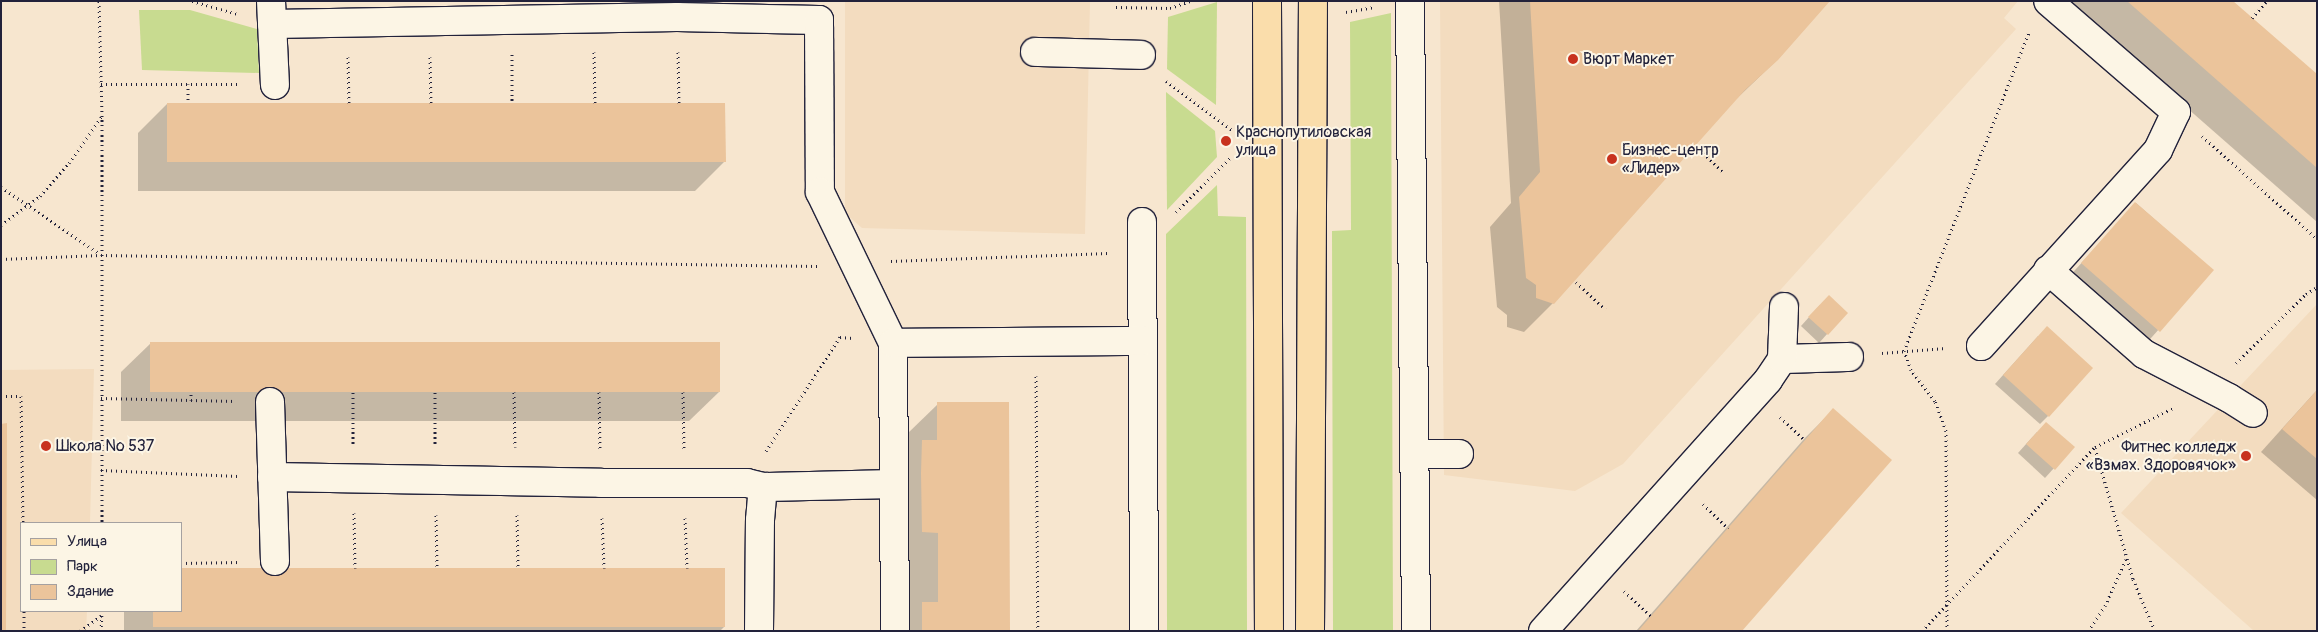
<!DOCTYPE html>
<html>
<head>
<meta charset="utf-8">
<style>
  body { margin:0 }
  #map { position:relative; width:2318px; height:632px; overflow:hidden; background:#f7e6cf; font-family:Pangolin,sans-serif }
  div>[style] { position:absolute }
  .built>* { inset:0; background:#f3dcbf }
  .green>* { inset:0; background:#c8db90 }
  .shadow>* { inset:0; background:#0003 }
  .building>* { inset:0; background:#ebc49b }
  .path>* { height:3px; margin-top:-1.5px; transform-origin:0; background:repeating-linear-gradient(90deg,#22223b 0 1px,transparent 0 5px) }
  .roads { filter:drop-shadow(1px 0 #22223b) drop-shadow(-1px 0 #22223b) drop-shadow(0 1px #22223b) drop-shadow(0 -1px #22223b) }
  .minor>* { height:28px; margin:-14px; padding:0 14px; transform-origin:14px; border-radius:14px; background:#fcf5e5 }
  .major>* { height:28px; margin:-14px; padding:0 14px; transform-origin:14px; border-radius:14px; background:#faddab }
  .dots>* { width:14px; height:14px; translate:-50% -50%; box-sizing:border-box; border:2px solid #fcf5e5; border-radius:50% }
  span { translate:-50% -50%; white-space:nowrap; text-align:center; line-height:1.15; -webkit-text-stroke:4px #fcf5e5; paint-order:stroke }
  .poi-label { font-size:16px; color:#22223b }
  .left { translate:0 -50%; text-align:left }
  .right { translate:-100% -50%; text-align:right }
  .frame { position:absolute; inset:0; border:2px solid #22223b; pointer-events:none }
  .legend { position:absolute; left:20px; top:522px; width:162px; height:90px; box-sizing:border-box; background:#fcf5e5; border:1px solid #a5a1a1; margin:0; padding:6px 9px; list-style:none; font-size:15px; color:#22223b }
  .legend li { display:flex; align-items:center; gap:10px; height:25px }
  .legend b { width:25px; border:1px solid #a5a1a1 }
</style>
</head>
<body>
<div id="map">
  <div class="built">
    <div style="clip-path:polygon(845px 1px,1090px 1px,1085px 234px,862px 228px,845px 213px)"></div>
    <div style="clip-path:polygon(1440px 1px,2018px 1px,2004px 18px,2016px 29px,1623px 464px,1575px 491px,1444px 475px)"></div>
    <div style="clip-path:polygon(2317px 304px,2317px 631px,2254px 631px,2121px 513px)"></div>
    <div style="clip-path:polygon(94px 369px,90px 523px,21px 523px,21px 611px,87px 611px,86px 631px,1px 631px,1px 370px)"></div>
  </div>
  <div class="green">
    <div style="clip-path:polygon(1217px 2px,1216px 105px,1167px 69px,1168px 17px)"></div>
    <div style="clip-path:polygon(139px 10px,190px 10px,257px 29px,259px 73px,142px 70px)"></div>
    <div style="clip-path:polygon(1391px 13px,1393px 631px,1333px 631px,1332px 231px,1351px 230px,1350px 22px)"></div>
    <div style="clip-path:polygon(1166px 92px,1215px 131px,1217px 157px,1167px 210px)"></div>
    <div style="clip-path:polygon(1217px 185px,1218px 216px,1246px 217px,1247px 631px,1167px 631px,1166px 234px)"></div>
  </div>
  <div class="shadow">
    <div style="clip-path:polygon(1499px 1px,1829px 1px,1778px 59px,1729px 106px,1553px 303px,1524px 332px,1507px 327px,1507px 315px,1497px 307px,1490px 227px,1511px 203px)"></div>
    <div style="clip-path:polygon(2065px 1px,2232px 1px,2317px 76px,2317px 222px)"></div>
    <div style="clip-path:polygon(167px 104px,724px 162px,695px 191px,138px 191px,138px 133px)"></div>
    <div style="clip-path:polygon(2136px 203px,2212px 270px,2143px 347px,2066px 280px)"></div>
    <div style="clip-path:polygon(1820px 305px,1846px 313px,1819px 343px,1801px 326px)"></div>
    <div style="clip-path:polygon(2038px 336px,2048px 416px,2040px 424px,1995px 384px)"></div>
    <div style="clip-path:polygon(151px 343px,719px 392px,689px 421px,121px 421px,121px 372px)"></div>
    <div style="clip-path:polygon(2317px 390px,2317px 500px,2261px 452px)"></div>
    <div style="clip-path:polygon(938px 404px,1009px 631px,895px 631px,907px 434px)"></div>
    <div style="clip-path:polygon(1833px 410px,1740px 631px,1636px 631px,1804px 439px)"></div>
    <div style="clip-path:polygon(2037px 432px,2073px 447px,2045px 478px,2018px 453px)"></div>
    <div style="clip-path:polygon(124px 611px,181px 611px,724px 627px,720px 631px,124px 631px)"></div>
  </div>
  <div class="building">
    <div style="clip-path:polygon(1530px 1px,1830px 1px,1778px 60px,1745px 90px,1554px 304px,1536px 298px,1536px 285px,1526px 278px,1519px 197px,1540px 172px)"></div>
    <div style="clip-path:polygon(2127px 1px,2233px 1px,2317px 74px,2317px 168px)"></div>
    <div style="clip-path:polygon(167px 103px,725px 103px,726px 162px,167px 162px)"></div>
    <div style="clip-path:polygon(2135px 202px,2214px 270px,2160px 332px,2081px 263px)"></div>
    <div style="clip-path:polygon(1829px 295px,1848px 313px,1828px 335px,1808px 317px)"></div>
    <div style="clip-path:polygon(2047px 326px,2093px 368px,2049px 417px,2003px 375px)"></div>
    <div style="clip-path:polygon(150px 342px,720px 342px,720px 392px,150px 392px)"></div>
    <div style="clip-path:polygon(2317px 390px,2317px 459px,2282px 429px)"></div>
    <div style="clip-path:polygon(937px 402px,1009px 402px,1010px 631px,922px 631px,922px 602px,938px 602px,938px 533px,922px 532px,921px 473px,922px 440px,937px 440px)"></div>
    <div style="clip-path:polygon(1833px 408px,1892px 460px,1742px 631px,1638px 631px)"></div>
    <div style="clip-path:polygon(2046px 422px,2075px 447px,2055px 470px,2026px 444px)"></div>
    <div style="clip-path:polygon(7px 423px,6px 631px,1px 631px,1px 424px)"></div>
    <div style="clip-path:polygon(181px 568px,725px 568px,725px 627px,153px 627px,153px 611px,181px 611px)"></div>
  </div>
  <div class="path">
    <div style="left:99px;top:1px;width:114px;rotate:88.5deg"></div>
    <div style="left:102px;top:115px;width:408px;rotate:90deg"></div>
    <div style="left:192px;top:1px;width:48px;rotate:15.8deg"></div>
    <div style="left:1116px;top:7px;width:54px;rotate:1.1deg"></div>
    <div style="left:1170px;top:8px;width:21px;rotate:-19deg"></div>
    <div style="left:1346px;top:12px;width:29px;rotate:-10deg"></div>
    <div style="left:2252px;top:18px;width:23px;rotate:-49deg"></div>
    <div style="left:594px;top:52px;width:51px;rotate:88.9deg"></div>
    <div style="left:678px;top:52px;width:51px;rotate:88.9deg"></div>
    <div style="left:512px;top:54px;width:49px;rotate:90deg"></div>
    <div style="left:348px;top:57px;width:46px;rotate:88.8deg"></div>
    <div style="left:430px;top:57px;width:46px;rotate:88.8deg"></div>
    <div style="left:1166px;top:81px;width:82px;rotate:36.6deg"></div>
    <div style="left:101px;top:84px;width:139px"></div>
    <div style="left:188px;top:84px;width:19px;rotate:90deg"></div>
    <div style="left:2202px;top:136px;width:154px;rotate:41.8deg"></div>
    <div style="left:1696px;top:146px;width:40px;rotate:44deg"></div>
    <div style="left:1px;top:187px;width:120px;rotate:34.1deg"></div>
    <div style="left:1176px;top:212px;width:79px;rotate:-45deg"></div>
    <div style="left:1px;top:225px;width:49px;rotate:-36.6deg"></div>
    <div style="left:40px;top:196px;width:44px;rotate:-48.7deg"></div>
    <div style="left:69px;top:163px;width:57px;rotate:-54.9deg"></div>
    <div style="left:1px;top:259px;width:100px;rotate:-2.3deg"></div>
    <div style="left:101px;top:255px;width:717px;rotate:0.88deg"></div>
    <div style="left:891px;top:261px;width:217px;rotate:-2.1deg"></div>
    <div style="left:1576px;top:282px;width:40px;rotate:43deg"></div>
    <div style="left:1882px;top:353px;width:64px;rotate:-4.5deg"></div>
    <div style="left:2236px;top:363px;width:98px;rotate:-44.6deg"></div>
    <div style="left:2306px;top:294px;width:13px;rotate:-32deg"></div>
    <div style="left:1036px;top:376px;width:255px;rotate:89.6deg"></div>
    <div style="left:353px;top:392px;width:52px;rotate:90deg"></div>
    <div style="left:435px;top:392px;width:54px;rotate:90deg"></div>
    <div style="left:514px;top:392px;width:55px;rotate:89deg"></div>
    <div style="left:599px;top:392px;width:57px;rotate:89deg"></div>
    <div style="left:683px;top:392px;width:57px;rotate:89deg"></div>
    <div style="left:1px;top:396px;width:20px"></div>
    <div style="left:21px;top:396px;width:127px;rotate:89.1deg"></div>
    <div style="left:101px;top:398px;width:135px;rotate:1.3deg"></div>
    <div style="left:191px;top:400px;width:8px;rotate:-90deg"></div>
    <div style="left:1780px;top:417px;width:34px;rotate:43deg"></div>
    <div style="left:2095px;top:448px;width:136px;rotate:73.8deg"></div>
    <div style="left:2133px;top:579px;width:56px;rotate:67.1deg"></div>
    <div style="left:766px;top:451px;width:136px;rotate:-57deg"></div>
    <div style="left:840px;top:337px;width:13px;rotate:4deg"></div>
    <div style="left:101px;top:470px;width:137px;rotate:2.5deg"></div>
    <div style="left:1703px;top:504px;width:35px;rotate:44deg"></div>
    <div style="left:354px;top:513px;width:55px;rotate:89deg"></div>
    <div style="left:436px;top:515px;width:53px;rotate:88.9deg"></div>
    <div style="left:517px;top:515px;width:53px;rotate:88.9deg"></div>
    <div style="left:602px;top:518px;width:50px;rotate:87.7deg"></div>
    <div style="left:685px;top:518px;width:50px;rotate:87.7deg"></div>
    <div style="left:181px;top:563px;width:60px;rotate:-1deg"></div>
    <div style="left:1624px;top:591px;width:37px;rotate:43deg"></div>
    <div style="left:24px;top:611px;width:20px;rotate:90deg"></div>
    <div style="left:80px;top:631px;width:26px;rotate:-36deg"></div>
    <div style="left:101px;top:631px;width:20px;rotate:-87deg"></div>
    <div style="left:1922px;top:631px;width:253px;rotate:-46.8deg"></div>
    <div style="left:2095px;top:447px;width:87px;rotate:-26.6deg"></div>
    <div style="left:1947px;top:631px;width:200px;rotate:-90.3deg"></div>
    <div style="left:1946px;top:431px;width:32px;rotate:-110deg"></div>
    <div style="left:1935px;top:401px;width:39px;rotate:-128deg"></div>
    <div style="left:1911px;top:370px;width:20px;rotate:-110deg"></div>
    <div style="left:1904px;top:351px;width:343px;rotate:-68.6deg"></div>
    <div style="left:2088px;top:631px;width:30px;rotate:-56deg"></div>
    <div style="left:2105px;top:606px;width:51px;rotate:-65.9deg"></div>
  </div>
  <div class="roads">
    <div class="minor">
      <div style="left:271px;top:1px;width:84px;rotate:87.3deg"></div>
      <div style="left:1410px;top:1px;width:630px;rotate:89.45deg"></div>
      <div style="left:272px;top:24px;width:405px;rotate:-1deg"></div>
      <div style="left:677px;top:17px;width:142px;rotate:1.2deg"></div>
      <div style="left:819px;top:20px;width:172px;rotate:89.7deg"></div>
      <div style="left:820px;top:192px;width:168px;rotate:64.2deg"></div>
      <div style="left:1035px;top:52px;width:106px;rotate:1.6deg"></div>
      <div style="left:1142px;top:222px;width:409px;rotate:89.7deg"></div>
      <div style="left:2048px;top:270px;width:128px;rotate:41.2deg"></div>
      <div style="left:2144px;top:354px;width:96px;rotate:27.4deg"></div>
      <div style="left:2229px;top:398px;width:28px;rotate:32deg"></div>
      <div style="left:1981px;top:346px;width:264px;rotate:-47.9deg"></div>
      <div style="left:2158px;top:150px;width:42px;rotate:-64.7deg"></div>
      <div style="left:2176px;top:112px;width:169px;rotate:-139.1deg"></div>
      <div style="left:1782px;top:359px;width:67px;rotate:-1.7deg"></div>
      <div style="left:270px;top:402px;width:159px;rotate:88.2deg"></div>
      <div style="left:1416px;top:454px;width:43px"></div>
      <div style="left:272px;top:477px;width:329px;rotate:1deg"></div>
      <div style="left:601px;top:483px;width:146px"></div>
      <div style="left:747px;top:483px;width:16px;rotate:14deg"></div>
      <div style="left:763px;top:487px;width:131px;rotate:-1.3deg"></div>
      <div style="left:759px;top:631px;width:111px;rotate:-89.5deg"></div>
      <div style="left:760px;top:520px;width:33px;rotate:-85deg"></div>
      <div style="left:895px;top:631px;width:288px;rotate:-90.4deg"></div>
      <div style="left:893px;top:343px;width:250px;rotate:-0.5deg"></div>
      <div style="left:1543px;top:631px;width:337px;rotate:-48.1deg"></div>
      <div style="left:1768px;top:380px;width:25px;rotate:-56deg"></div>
      <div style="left:1782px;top:359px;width:52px;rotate:-87.8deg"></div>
    </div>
    <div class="major">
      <div style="left:1267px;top:1px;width:630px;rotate:89.82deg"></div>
      <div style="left:1310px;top:631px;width:630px;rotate:-89.73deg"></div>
    </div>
  </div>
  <div class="dots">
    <div style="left:1573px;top:59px;background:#c8321e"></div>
    <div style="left:1226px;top:141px;background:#c8321e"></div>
    <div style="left:1612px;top:159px;background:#c8321e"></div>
    <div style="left:46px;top:446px;background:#c8321e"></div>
    <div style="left:2246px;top:456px;background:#c8321e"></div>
  </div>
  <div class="poi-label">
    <span class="left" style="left:1583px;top:59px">Вюрт Маркет</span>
    <span class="left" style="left:1236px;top:141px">Краснопутиловская<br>улица</span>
    <span class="left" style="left:1622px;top:159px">Бизнес-центр<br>«Лидер»</span>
    <span class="left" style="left:56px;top:446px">Школа № 537</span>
    <span class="right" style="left:2236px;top:456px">Фитнес колледж<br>«Взмах. Здоровячок»</span>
  </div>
  <div class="frame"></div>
  <ul class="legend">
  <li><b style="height:6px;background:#faddab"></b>Улица</li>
  <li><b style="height:14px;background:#c8db90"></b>Парк</li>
  <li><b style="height:14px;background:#ebc49b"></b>Здание</li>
  </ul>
</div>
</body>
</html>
